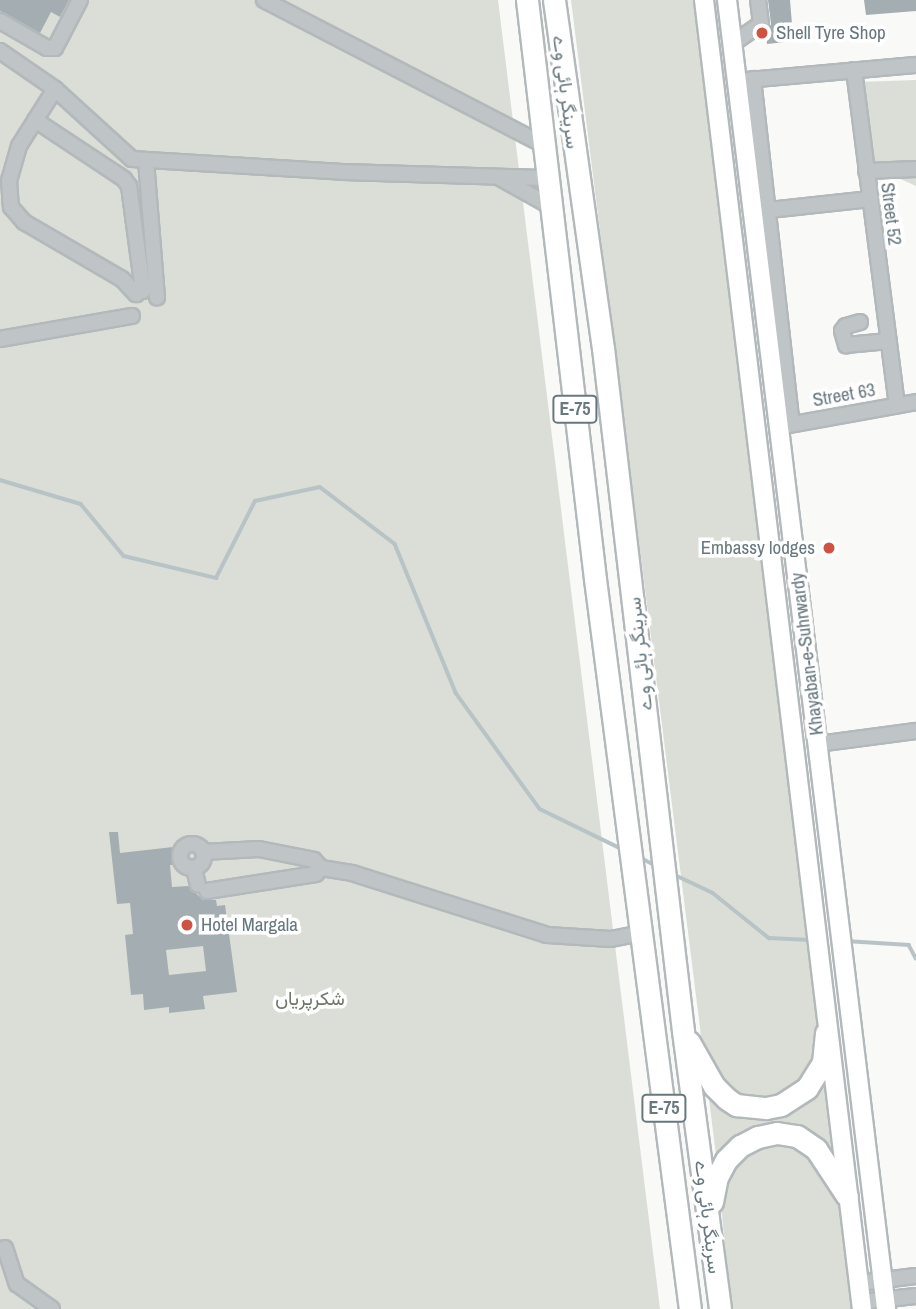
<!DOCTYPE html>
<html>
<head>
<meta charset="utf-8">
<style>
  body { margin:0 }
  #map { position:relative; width:916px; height:1309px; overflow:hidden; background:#f9f9f8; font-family:"Archivo Narrow",Vazirmatn,sans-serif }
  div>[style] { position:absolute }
  .green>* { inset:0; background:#daded7 }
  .stream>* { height:3.5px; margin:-1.75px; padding:0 1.75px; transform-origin:1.75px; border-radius:1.75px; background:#b8c3c6 }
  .building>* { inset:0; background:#a4aeb2 }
  .roads { filter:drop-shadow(2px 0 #b3b9bb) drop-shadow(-2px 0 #b3b9bb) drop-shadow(0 2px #b3b9bb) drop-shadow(0 -2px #b3b9bb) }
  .minor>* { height:14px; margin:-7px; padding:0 7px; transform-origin:7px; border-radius:7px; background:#bfc4c7 }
  .minor>.ring { margin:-7px; padding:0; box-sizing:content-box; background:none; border:14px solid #bfc4c7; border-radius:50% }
  .major>* { height:18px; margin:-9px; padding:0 9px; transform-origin:9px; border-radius:9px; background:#fff }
  .highway>* { height:21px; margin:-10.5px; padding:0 10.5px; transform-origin:10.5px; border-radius:10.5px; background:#fff }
  .dots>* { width:19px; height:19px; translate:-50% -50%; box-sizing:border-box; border:4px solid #fff; border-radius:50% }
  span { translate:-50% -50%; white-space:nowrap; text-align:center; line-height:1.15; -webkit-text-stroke:7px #fff; paint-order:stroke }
  .shield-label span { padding:2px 5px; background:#fff; border:2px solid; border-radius:5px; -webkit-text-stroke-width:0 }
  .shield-label { font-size:18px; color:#67787f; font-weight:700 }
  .poi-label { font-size:19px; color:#67787f }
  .left { translate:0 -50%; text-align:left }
  .right { translate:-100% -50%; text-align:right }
  .street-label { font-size:19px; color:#67787f }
  .park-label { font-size:19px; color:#6b7866 }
</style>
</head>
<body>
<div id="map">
  <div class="green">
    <div style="clip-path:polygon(0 0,498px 0,660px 1309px,0 1309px)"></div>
    <div style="clip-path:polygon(571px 0,699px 0,857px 1309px,731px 1309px,717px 1163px)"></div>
    <div style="clip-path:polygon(916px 80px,916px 186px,871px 166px,859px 82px)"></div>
  </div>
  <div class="stream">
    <div style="left:0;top:480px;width:84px;rotate:16.5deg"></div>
    <div style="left:81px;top:504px;width:67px;rotate:50.4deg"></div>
    <div style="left:124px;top:556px;width:95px;rotate:13.4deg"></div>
    <div style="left:216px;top:578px;width:86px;rotate:-63.1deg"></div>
    <div style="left:255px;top:501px;width:66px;rotate:-12.2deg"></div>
    <div style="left:320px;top:487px;width:94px;rotate:37.2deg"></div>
    <div style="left:395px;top:544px;width:161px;rotate:67.7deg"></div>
    <div style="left:456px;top:693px;width:143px;rotate:54.1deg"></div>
    <div style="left:540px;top:809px;width:91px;rotate:26deg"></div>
    <div style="left:639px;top:857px;width:20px;rotate:27deg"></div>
    <div style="left:673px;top:874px;width:44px;rotate:25.4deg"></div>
    <div style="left:713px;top:893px;width:72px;rotate:38.8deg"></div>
    <div style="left:769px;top:938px;width:41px;rotate:2.8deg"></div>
    <div style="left:846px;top:941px;width:63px;rotate:3.6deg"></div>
    <div style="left:909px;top:945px;width:15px;rotate:62deg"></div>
  </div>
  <div class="building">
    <div style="clip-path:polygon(0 0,69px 0,60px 17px,51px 12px,40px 33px,0 11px)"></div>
    <div style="clip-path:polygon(768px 0,790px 0,792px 24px,784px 25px,786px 42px,767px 44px,766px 33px,771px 24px)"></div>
    <div style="clip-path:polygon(864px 0,916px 0,916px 11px,866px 15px)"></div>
    <div style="clip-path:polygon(evenodd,109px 832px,118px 832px,120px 853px,173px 847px,175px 865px,170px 865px,172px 887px,188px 886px,203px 900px,216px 900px,217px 906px,225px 905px,237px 992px,203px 996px,205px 1009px,169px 1013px,169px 1007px,144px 1010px,143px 994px,131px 995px,125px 935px,133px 934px,130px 903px,117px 904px,109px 832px,203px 946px,206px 971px,169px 975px,166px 950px,203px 946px)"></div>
  </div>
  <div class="roads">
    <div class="minor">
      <div style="left:264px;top:0;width:318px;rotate:27.4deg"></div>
      <div style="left:0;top:21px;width:54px;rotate:29.9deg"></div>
      <div style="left:47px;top:48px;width:8px"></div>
      <div style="left:55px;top:48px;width:54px;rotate:-62.5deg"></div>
      <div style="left:732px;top:44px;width:35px;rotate:-35deg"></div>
      <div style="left:761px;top:24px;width:24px;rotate:-97deg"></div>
      <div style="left:0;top:51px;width:67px;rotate:34.6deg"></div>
      <div style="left:55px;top:89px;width:104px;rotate:42.3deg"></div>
      <div style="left:132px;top:159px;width:211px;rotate:3.5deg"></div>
      <div style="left:343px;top:172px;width:208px;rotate:1.7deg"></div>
      <div style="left:854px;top:70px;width:338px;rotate:82.7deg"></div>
      <div style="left:753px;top:79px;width:347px;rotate:83.6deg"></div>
      <div style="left:747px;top:80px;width:170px;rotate:-5.1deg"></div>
      <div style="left:55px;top:89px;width:67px;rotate:122.3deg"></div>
      <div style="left:19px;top:146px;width:35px;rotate:106deg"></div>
      <div style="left:9px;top:180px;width:27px;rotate:86deg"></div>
      <div style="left:11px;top:207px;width:20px;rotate:49deg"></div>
      <div style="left:24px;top:222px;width:113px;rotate:30.2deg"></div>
      <div style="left:122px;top:279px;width:21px;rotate:47deg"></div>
      <div style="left:35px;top:120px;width:107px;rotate:33.5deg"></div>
      <div style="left:124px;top:179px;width:9px;rotate:54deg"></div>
      <div style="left:129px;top:186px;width:106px;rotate:82.4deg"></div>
      <div style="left:146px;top:161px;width:137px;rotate:85.4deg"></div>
      <div style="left:866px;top:171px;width:50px;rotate:-2.3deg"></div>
      <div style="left:500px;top:178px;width:62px;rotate:29.1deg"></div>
      <div style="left:769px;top:210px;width:102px;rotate:-6.2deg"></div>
      <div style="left:860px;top:322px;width:15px;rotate:164deg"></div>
      <div style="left:846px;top:326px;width:6px;rotate:129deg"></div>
      <div style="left:842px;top:331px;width:15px;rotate:74deg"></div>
      <div style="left:846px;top:345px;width:43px;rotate:-5.3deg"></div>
      <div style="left:0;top:339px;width:134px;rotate:-9.9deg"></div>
      <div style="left:783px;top:426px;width:135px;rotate:-10.2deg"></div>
      <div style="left:818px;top:744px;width:99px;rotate:-7.6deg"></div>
      <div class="ring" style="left:180px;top:844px;width:10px;height:10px"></div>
      <div style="left:203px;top:852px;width:56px;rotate:-3.1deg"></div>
      <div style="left:259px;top:849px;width:56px;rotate:11.3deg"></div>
      <div style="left:314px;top:860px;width:11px;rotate:49deg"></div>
      <div style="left:321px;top:868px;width:31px;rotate:9deg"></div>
      <div style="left:352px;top:873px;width:205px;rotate:17.6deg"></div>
      <div style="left:547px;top:935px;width:64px;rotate:3.6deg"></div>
      <div style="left:611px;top:939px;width:33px;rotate:-11deg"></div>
      <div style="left:194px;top:868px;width:17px;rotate:77deg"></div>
      <div style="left:207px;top:891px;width:110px;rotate:-8.9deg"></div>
      <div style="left:316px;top:874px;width:8px;rotate:-50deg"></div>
      <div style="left:5px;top:1248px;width:38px;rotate:72deg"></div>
      <div style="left:17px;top:1284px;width:43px;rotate:35.5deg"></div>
      <div style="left:859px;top:1283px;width:57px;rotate:-7deg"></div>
      <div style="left:861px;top:1302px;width:55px;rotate:-6.2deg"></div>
    </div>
    <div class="major">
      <div style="left:704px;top:0;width:1319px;rotate:83.12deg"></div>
      <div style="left:727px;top:0;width:1319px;rotate:83.07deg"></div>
    </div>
    <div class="highway">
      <div style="left:527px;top:0;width:583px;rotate:83.3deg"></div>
      <div style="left:595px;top:579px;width:736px;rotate:82.59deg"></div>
      <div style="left:554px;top:0;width:351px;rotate:82deg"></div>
      <div style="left:603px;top:348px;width:688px;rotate:83.32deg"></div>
      <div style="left:683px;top:1031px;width:280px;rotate:82.4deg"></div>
      <div style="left:689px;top:1042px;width:51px;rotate:60.4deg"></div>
      <div style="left:714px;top:1086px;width:18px;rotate:45deg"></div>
      <div style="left:727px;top:1099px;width:11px;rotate:34deg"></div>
      <div style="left:736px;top:1105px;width:30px;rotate:6deg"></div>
      <div style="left:766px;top:1108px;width:15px;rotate:-11deg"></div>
      <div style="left:781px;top:1105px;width:31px;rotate:-33deg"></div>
      <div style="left:807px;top:1088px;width:31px;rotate:-58deg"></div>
      <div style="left:823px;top:1062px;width:29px;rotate:-84deg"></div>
      <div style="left:712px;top:1202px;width:25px;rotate:-79deg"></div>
      <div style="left:717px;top:1177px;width:19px;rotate:-62deg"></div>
      <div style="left:726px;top:1160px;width:20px;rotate:-45deg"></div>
      <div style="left:740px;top:1146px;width:20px;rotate:-27deg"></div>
      <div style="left:758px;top:1137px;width:19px;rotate:-12deg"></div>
      <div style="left:777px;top:1133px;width:20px;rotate:9deg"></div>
      <div style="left:797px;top:1136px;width:23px;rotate:34deg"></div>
      <div style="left:816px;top:1149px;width:56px;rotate:56.6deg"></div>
    </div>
  </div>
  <div class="dots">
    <div style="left:762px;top:33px;background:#cf5242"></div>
    <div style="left:829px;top:548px;background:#cf5242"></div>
    <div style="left:187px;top:925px;background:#cf5242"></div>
  </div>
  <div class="shield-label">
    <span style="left:575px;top:409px">E-75</span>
    <span style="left:664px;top:1108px">E-75</span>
  </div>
  <div class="poi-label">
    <span class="left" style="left:776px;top:33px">Shell Tyre Shop</span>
    <span class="right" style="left:815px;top:548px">Embassy lodges</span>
    <span class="left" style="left:201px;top:925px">Hotel Margala</span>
  </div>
  <div class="street-label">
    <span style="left:566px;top:92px;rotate:83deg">سرینگر ہائی وے</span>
    <span style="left:891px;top:214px;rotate:83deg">Street 52</span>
    <span style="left:844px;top:395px;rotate:-10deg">Street 63</span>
    <span style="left:640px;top:654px;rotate:-96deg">سرینگر ہائی وے</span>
    <span style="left:807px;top:654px;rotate:-97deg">Khayaban-e-Suhrwardy</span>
    <span style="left:708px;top:1217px;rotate:83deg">سرینگر ہائی وے</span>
  </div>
  <div class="park-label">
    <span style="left:310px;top:999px">شکرپریاں</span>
  </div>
</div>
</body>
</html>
